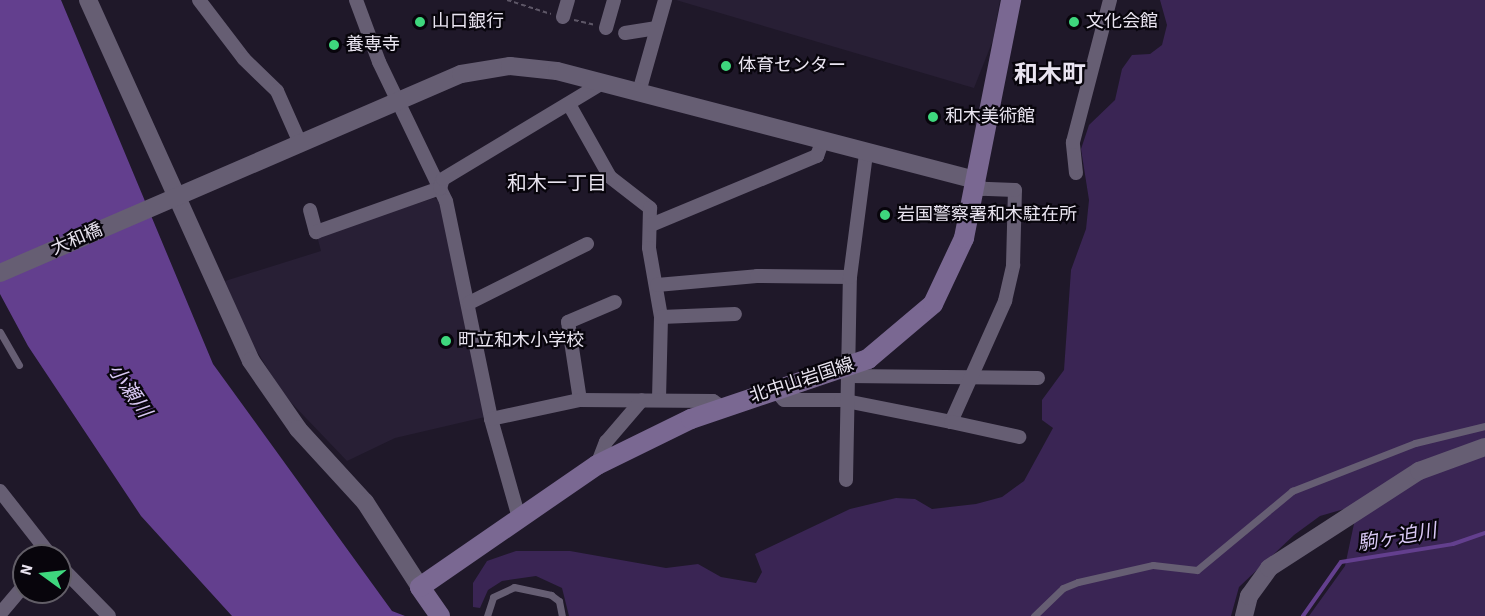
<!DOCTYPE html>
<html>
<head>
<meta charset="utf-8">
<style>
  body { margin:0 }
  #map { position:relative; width:1485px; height:616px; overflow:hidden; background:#1f1829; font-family:"Source Sans 3","Noto Sans JP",sans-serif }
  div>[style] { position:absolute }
  .built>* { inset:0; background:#281f35 }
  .green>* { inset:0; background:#3a2554 }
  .water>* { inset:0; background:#633f8e }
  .stream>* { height:4px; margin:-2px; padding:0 2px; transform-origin:2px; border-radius:2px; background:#633f8e }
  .path>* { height:2px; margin-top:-1px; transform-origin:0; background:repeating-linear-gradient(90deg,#5e5767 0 4.5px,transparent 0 7.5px) }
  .service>* { height:7px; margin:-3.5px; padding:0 3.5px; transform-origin:3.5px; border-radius:3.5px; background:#665e73 }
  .minor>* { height:14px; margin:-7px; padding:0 7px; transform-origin:7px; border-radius:7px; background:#665e73 }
  .tertiary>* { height:18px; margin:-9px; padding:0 9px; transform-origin:9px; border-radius:9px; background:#665e73 }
  .secondary>* { height:20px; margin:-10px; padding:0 10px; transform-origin:10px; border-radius:10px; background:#7a6892 }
  .dots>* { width:16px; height:16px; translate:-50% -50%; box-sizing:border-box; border:3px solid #08050c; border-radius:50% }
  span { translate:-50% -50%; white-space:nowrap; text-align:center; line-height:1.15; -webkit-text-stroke:4.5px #08050c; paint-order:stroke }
  .poi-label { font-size:18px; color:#e9e4f0 }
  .left { translate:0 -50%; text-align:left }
  .street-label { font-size:18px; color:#e9e4f0 }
  .neighbourhood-label { font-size:20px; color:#e9e4f0 }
  .water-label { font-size:20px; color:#d9c8f4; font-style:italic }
  .district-label { font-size:24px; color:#e9e4f0; font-weight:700 }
  .north { position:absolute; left:12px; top:544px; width:60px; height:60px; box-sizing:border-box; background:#08050c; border:2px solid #625e67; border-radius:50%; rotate:285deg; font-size:16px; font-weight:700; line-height:24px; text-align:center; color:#e9e4f0 }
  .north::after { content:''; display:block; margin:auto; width:21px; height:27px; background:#3ed77d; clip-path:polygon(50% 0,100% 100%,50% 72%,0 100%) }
</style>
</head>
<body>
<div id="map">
  <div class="built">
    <div style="clip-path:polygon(676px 0,1000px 0,993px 40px,974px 88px)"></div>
    <div style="clip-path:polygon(434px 198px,442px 202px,485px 417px,395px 438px,347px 461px,283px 394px,247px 335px,225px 281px,321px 251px,317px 236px)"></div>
  </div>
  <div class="green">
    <div style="clip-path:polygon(1160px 0,1485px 0,1485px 616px,1309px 616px,1345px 566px,1358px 505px,1320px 516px,1294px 535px,1239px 587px,1231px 616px,569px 616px,562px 588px,536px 576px,502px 581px,488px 590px,480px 608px,473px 607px,473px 583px,487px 561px,516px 551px,570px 551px,666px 568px,698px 564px,721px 577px,756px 583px,762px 572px,755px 554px,850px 509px,896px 498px,915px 499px,932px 509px,976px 504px,1002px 497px,1024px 481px,1053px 428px,1042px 420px,1042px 400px,1064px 370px,1071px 270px,1086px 229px,1089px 200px,1081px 149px,1089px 125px,1115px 100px,1122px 69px,1132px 55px,1150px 54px,1162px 45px,1167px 25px)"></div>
  </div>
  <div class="water">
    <div style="clip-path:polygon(0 0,61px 0,213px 364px,392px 611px,405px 616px,232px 616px,141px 516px,28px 346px,0 294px)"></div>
  </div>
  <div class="stream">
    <div style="left:1303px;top:616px;width:66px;rotate:-54.9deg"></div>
    <div style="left:1341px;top:562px;width:113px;rotate:-9.1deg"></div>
    <div style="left:1453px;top:544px;width:34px;rotate:-19deg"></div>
  </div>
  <div class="path">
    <div style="left:507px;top:0;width:46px;rotate:17.7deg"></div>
    <div style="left:574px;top:20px;width:22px;rotate:13deg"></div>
  </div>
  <div class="service">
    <div style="left:0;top:332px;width:38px;rotate:60deg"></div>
    <div style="left:487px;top:616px;width:20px;rotate:-72deg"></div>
    <div style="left:493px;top:597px;width:23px;rotate:-25deg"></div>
    <div style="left:514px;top:587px;width:38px;rotate:12deg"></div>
    <div style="left:551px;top:595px;width:10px;rotate:37deg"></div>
    <div style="left:559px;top:601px;width:15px;rotate:79deg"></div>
    <div style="left:1034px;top:616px;width:40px;rotate:-44deg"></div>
    <div style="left:1063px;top:588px;width:16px;rotate:-22deg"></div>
    <div style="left:1078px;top:582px;width:77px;rotate:-12.8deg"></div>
    <div style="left:1153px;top:565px;width:44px;rotate:6.5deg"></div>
    <div style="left:1197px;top:570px;width:124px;rotate:-39.7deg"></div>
    <div style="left:1292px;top:491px;width:132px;rotate:-21.3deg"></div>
    <div style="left:1415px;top:443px;width:72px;rotate:-13.7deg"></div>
  </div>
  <div class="minor">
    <div style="left:199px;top:0;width:74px;rotate:52.7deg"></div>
    <div style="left:244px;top:59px;width:46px;rotate:44.1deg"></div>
    <div style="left:277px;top:91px;width:57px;rotate:66.1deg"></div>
    <div style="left:356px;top:0;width:66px;rotate:69.6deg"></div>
    <div style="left:379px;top:62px;width:154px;rotate:64.3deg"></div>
    <div style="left:446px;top:201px;width:223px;rotate:78.3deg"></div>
    <div style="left:491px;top:419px;width:103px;rotate:74.2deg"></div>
    <div style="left:563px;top:17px;width:18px;rotate:-74deg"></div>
    <div style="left:606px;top:28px;width:29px;rotate:-74deg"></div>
    <div style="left:625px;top:33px;width:32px;rotate:-9deg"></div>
    <div style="left:639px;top:92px;width:96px;rotate:-74.2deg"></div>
    <div style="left:570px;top:106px;width:81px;rotate:60.6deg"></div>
    <div style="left:610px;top:177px;width:51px;rotate:37.8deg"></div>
    <div style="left:650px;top:208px;width:40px;rotate:91.4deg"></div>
    <div style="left:649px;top:248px;width:70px;rotate:80.1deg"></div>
    <div style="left:661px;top:317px;width:83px;rotate:91.4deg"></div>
    <div style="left:1076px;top:173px;width:31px;rotate:-96deg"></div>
    <div style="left:1073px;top:142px;width:147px;rotate:-75.4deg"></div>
    <div style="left:310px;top:210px;width:23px;rotate:75deg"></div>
    <div style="left:316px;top:232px;width:132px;rotate:-19.5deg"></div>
    <div style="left:440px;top:188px;width:9px;rotate:-72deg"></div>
    <div style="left:443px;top:179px;width:186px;rotate:-31.1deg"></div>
    <div style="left:651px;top:225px;width:180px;rotate:-22.6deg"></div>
    <div style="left:817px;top:156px;width:15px;rotate:-70deg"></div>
    <div style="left:657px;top:285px;width:100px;rotate:-5.1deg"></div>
    <div style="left:757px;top:276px;width:93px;rotate:0.6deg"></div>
    <div style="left:469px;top:303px;width:132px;rotate:-26.6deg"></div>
    <div style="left:661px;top:317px;width:74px;rotate:-2.3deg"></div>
    <div style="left:847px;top:376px;width:191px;rotate:0.6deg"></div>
    <div style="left:775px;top:390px;width:13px;rotate:48deg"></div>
    <div style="left:784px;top:400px;width:57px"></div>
    <div style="left:841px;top:400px;width:112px;rotate:11.3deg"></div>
    <div style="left:951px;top:422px;width:133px;rotate:-65.9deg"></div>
    <div style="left:1005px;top:301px;width:37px;rotate:-77deg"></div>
    <div style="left:1013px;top:265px;width:75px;rotate:-88.5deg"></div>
    <div style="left:1015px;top:190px;width:33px;rotate:-178deg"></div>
    <div style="left:982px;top:189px;width:11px;rotate:-124deg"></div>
    <div style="left:580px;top:400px;width:79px;rotate:-98.7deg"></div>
    <div style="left:568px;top:322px;width:51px;rotate:-23.1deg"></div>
    <div style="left:491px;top:419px;width:91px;rotate:-12.1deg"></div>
    <div style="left:580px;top:400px;width:133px;rotate:0.4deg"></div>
    <div style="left:713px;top:401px;width:11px;rotate:34deg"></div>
    <div style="left:951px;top:422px;width:70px;rotate:12.4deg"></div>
    <div style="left:597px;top:465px;width:25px;rotate:-69deg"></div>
    <div style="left:606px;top:442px;width:55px;rotate:-49.4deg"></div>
    <div style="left:846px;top:480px;width:203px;rotate:-88.9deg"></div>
    <div style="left:850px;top:277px;width:124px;rotate:-82.6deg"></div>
    <div style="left:0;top:491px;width:83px;rotate:51.9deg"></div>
    <div style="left:60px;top:566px;width:70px;rotate:45.6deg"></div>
    <div style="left:0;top:614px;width:38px;rotate:-50deg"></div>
  </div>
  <div class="tertiary">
    <div style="left:88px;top:0;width:396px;rotate:65.7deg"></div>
    <div style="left:251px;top:361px;width:83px;rotate:55.3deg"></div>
    <div style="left:298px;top:429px;width:99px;rotate:47.5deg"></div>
    <div style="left:365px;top:502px;width:101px;rotate:57.1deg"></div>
    <div style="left:0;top:273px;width:502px;rotate:-23.35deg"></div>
    <div style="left:461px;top:74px;width:50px;rotate:-9.3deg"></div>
    <div style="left:510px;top:66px;width:47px;rotate:6.1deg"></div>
    <div style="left:557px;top:71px;width:433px;rotate:14.6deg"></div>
    <div style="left:1244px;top:616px;width:21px;rotate:-76deg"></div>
    <div style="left:1249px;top:596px;width:34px;rotate:-54deg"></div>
    <div style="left:1269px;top:568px;width:179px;rotate:-32.9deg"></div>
    <div style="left:1419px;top:471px;width:70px;rotate:-20deg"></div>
  </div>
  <div class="secondary">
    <div style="left:440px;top:616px;width:35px;rotate:-125deg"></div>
    <div style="left:420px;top:587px;width:215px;rotate:-34.6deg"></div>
    <div style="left:597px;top:465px;width:105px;rotate:-26.1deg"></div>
    <div style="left:691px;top:419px;width:187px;rotate:-18.7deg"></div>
    <div style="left:868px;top:359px;width:85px;rotate:-40.2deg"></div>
    <div style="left:933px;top:304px;width:73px;rotate:-64.8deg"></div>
    <div style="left:964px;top:238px;width:243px;rotate:-78.8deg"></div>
  </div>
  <div class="dots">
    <div style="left:420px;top:22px;background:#3ed77d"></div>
    <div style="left:1074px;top:22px;background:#3ed77d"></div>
    <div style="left:334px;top:45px;background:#3ed77d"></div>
    <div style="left:726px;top:66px;background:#3ed77d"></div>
    <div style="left:933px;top:117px;background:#3ed77d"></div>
    <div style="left:885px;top:215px;background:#3ed77d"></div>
    <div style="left:446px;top:341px;background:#3ed77d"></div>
  </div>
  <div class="poi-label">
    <span class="left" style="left:432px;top:22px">山口銀行</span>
    <span class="left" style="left:1086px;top:22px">文化会館</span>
    <span class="left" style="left:346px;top:45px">養専寺</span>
    <span class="left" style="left:738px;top:66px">体育センター</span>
    <span class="left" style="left:945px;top:117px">和木美術館</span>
    <span class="left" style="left:897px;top:215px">岩国警察署和木駐在所</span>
    <span class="left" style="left:458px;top:341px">町立和木小学校</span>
  </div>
  <div class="street-label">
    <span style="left:77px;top:240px;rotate:-23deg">大和橋</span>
    <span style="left:802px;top:381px;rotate:-18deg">北中山岩国線</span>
  </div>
  <div class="neighbourhood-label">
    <span style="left:557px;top:184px">和木一丁目</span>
  </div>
  <div class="water-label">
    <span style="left:129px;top:391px;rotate:56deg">小瀬川</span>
    <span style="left:1397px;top:538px;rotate:-10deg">駒ヶ迫川</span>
  </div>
  <div class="district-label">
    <span style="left:1050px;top:75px">和木町</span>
  </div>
  <div class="north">N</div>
</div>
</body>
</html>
